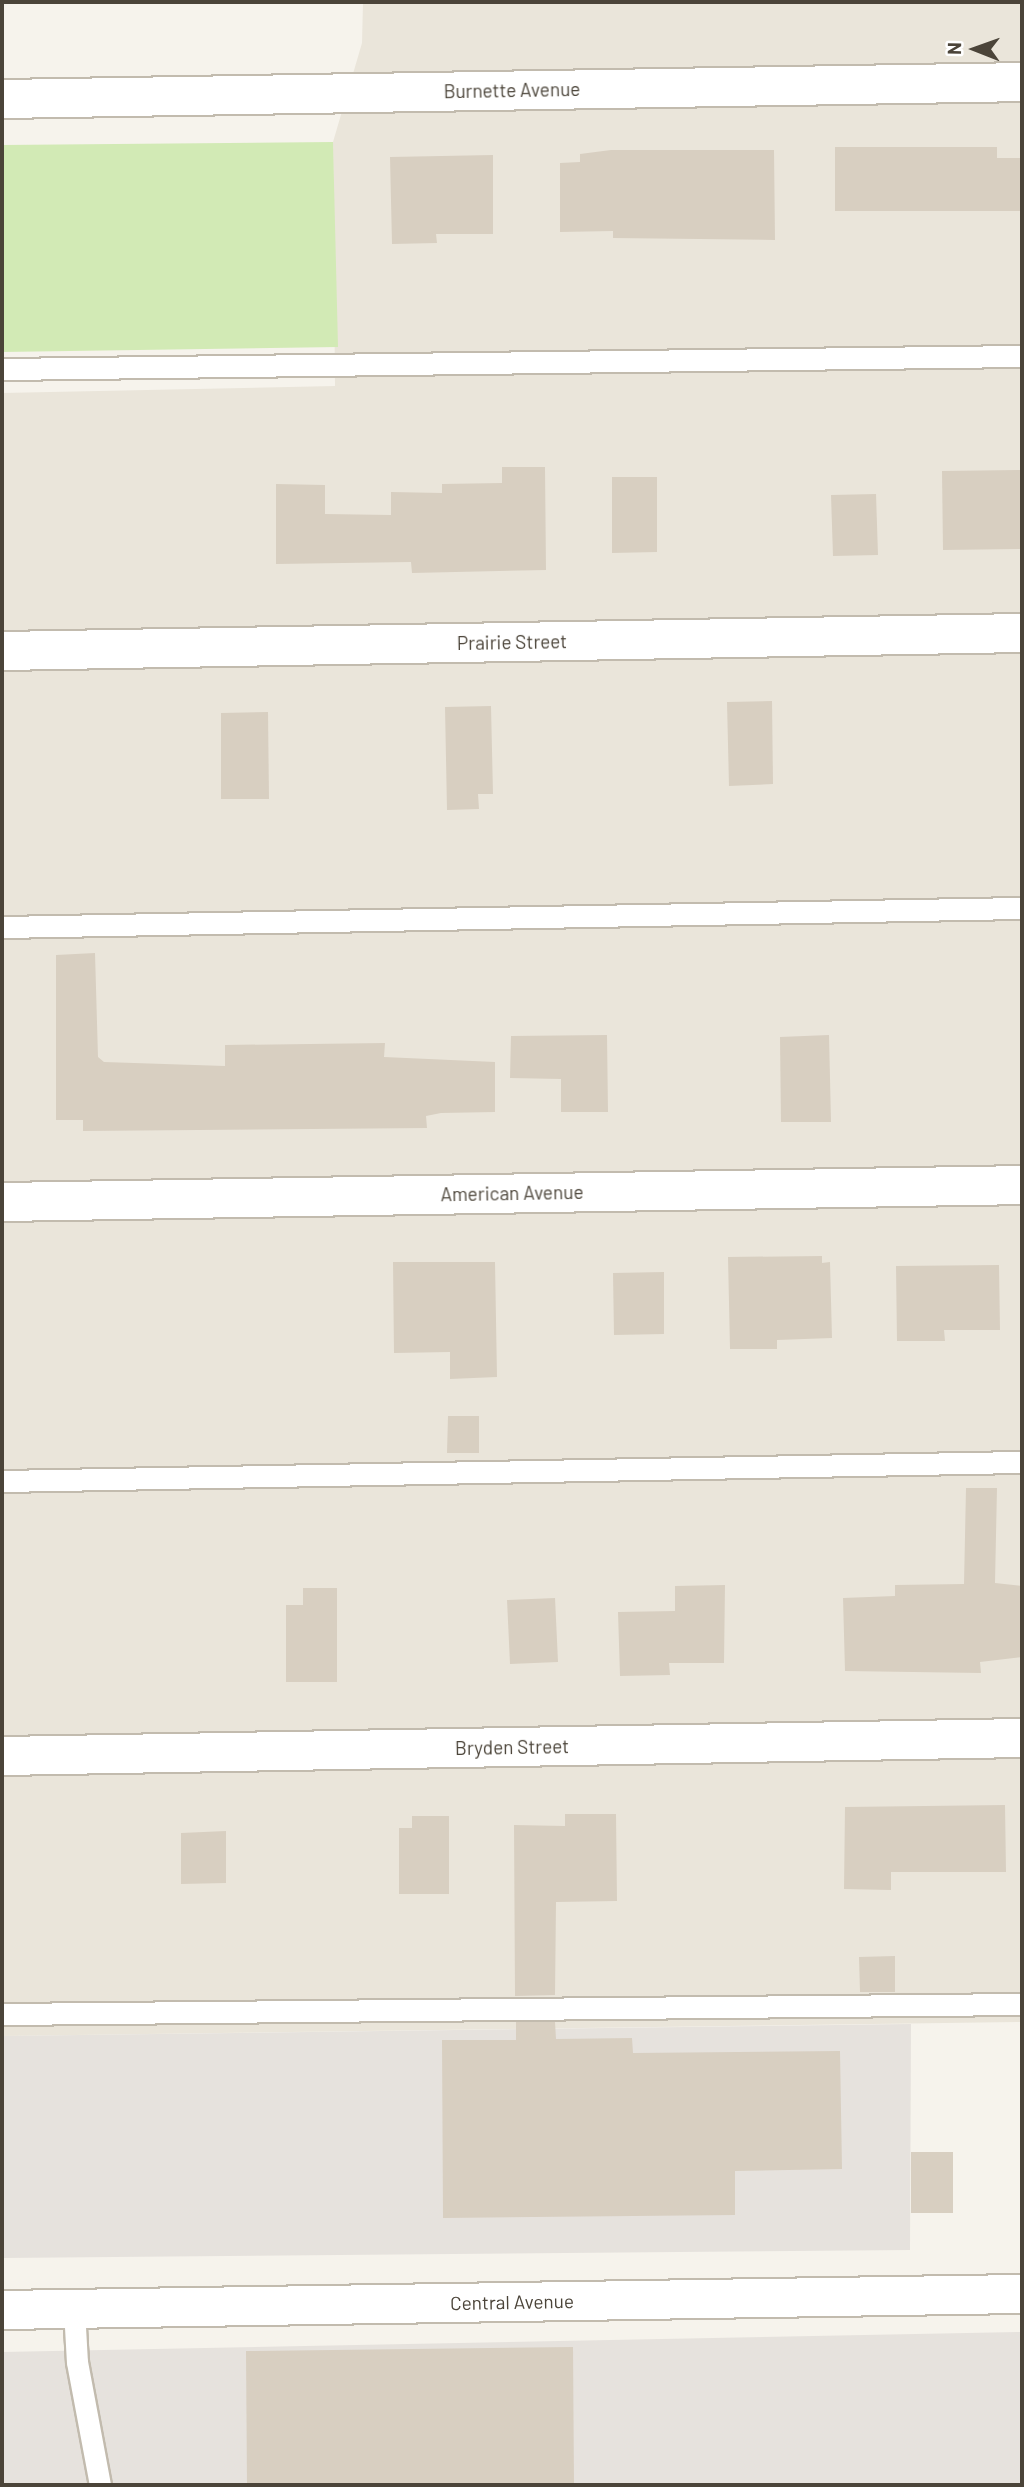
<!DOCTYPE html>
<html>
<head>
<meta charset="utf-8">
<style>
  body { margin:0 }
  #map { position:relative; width:1024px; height:2487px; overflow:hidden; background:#f6f3ec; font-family:Barlow,sans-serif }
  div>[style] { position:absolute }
  .residential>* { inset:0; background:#eae5da }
  .industrial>* { inset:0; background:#e6e2dd }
  .green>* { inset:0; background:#d2eab5 }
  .building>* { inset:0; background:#d8cfc1 }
  .roads { filter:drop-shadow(2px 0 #c2bbae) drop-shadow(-2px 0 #c2bbae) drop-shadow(0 2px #c2bbae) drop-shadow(0 -2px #c2bbae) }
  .lane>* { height:21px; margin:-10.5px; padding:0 10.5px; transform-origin:10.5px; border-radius:10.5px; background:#fff }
  .street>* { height:38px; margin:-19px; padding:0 19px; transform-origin:19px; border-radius:19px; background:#fff }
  span { translate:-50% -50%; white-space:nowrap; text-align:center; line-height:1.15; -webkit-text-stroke:5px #fff; paint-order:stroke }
  .street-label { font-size:19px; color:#4b4439 }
  .frame { position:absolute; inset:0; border:4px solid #4b4439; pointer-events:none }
  .north { position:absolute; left:940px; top:14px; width:70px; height:70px; -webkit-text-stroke:5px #fff; paint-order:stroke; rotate:271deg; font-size:19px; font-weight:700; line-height:28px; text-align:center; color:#4b4439 }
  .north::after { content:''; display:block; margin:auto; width:24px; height:32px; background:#4b4439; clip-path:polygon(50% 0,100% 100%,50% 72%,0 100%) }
</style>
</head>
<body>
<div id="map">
  <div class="residential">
    <div style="clip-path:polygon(363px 2px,1022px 2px,1022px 2022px,2px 2036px,2px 393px,335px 386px,333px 142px,362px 43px)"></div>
  </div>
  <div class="industrial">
    <div style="clip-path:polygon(911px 2024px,910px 2250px,2px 2258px,2px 2036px)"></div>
    <div style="clip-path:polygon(1022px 2332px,1022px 2485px,2px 2485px,2px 2352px)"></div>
  </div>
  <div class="green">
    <div style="clip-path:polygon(333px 142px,338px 347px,2px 352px,2px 145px)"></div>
  </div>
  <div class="building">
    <div style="clip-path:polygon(835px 147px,997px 147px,997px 158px,1022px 158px,1022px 211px,835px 211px)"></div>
    <div style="clip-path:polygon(611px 150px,774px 150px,775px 240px,613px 238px,613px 231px,560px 232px,560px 163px,580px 162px,580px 154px)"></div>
    <div style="clip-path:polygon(493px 155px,493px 234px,436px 234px,437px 243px,392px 244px,390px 157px)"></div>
    <div style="clip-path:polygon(502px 467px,545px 467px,546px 570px,412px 573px,411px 562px,276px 564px,276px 484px,325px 485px,325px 514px,391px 515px,391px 492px,442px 493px,442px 484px,502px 483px)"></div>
    <div style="clip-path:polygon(1022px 470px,1022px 549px,943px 550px,942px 471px)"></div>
    <div style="clip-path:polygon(612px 477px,657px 477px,657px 552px,612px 553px)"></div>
    <div style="clip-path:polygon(876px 494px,878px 555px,833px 556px,831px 495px)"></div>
    <div style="clip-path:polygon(772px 701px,773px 784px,729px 786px,727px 702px)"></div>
    <div style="clip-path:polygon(491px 706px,493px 794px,478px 794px,479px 809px,447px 810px,445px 707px)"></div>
    <div style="clip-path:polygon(268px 712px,269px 799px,221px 799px,221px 713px)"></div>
    <div style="clip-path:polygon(95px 953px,98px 1057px,104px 1062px,225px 1066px,225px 1045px,385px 1043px,384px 1057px,495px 1062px,495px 1112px,441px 1113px,426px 1116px,427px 1128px,83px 1131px,83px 1120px,56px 1120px,56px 955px)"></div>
    <div style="clip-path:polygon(607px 1035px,608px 1112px,561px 1112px,561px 1079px,510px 1078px,511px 1036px)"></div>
    <div style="clip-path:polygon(829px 1035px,831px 1122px,781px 1122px,780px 1037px)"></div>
    <div style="clip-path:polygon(822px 1256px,822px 1263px,830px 1262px,832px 1338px,777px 1340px,777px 1349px,730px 1349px,728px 1257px)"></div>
    <div style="clip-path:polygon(393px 1262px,495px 1262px,497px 1377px,450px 1379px,450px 1352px,394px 1353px)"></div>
    <div style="clip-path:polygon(999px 1265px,1000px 1330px,944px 1330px,945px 1341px,897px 1341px,896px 1266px)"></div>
    <div style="clip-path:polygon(664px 1272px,664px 1334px,614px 1335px,613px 1273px)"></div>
    <div style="clip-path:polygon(448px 1416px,479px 1416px,479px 1453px,447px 1453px)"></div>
    <div style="clip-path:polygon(966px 1488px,997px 1488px,995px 1583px,1022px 1586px,1022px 1657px,980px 1662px,981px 1673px,845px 1671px,843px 1598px,895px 1596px,895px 1585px,964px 1584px)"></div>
    <div style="clip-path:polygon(725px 1585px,724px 1663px,669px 1663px,670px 1675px,620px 1676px,618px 1612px,675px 1611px,675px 1586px)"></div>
    <div style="clip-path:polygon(303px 1588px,337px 1588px,337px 1682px,286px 1682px,286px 1605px,303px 1605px)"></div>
    <div style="clip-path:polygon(555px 1598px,558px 1662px,510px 1664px,507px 1600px)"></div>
    <div style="clip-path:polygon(1005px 1805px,1006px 1872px,891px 1872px,891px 1890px,844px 1889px,845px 1807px)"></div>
    <div style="clip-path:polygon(565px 1814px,616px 1814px,617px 1901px,556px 1902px,555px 1995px,515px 1996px,514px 1825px,565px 1826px)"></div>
    <div style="clip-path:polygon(412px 1816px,449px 1816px,449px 1894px,399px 1894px,399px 1828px,412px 1828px)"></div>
    <div style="clip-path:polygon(226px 1831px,226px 1883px,181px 1884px,181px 1833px)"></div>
    <div style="clip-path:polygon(895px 1956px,895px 1992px,860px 1992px,859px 1957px)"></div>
    <div style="clip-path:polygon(516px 2022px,555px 2022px,556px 2039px,632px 2038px,633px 2053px,840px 2051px,842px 2169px,735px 2171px,735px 2215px,443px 2218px,442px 2040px,516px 2040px)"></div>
    <div style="clip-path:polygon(911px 2152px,953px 2152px,953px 2213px,911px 2213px)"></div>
    <div style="clip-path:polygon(573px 2347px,574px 2485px,247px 2485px,246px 2351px)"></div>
  </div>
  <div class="roads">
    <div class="lane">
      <div style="left:2px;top:369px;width:1020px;rotate:-0.73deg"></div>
      <div style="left:2px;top:927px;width:1020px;rotate:-1.07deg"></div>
      <div style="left:2px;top:1481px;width:1020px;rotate:-1.07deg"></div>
      <div style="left:2px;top:2014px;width:1020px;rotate:-0.56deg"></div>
      <div style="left:74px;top:2309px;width:53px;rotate:86.8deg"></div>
      <div style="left:77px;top:2362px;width:125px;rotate:79.4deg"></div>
    </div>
    <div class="street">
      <div style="left:2px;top:99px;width:1020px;rotate:-0.95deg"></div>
      <div style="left:2px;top:651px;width:1020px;rotate:-1.01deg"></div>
      <div style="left:2px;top:1202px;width:1020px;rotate:-0.95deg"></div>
      <div style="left:2px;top:1756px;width:1020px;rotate:-1.01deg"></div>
      <div style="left:2px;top:2310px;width:1020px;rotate:-0.9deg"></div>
    </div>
  </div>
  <div class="street-label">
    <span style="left:512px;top:90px;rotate:-1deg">Burnette Avenue</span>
    <span style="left:512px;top:642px;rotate:-1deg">Prairie Street</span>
    <span style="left:512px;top:1193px;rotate:-1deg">American Avenue</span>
    <span style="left:512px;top:1747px;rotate:-1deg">Bryden Street</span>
    <span style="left:512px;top:2302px;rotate:-1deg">Central Avenue</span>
  </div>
  <div class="frame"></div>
  <div class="north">N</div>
</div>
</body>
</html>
